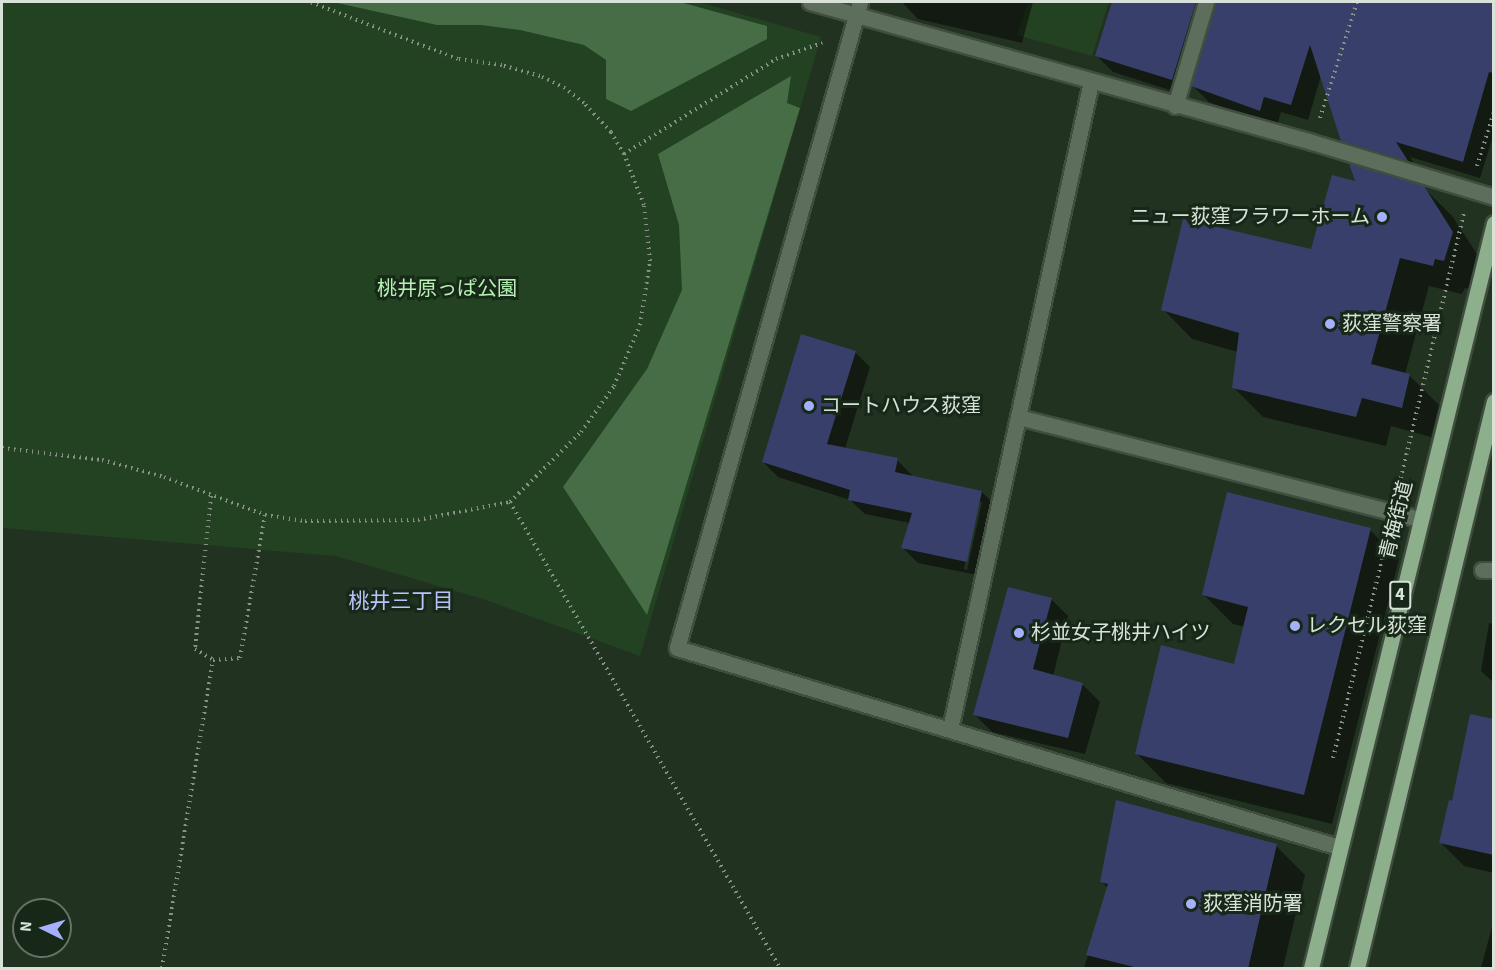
<!DOCTYPE html>
<html>
<head>
<meta charset="utf-8">
<style>
  body { margin:0 }
  #map { position:relative; width:1495px; height:970px; overflow:hidden; background:#223221; font-family:"Source Sans 3","Noto Sans JP",sans-serif }
  div>[style] { position:absolute }
  .green>* { inset:0; background:#224222 }
  .forest>* { inset:0; background:#476d46 }
  .shadow>* { inset:0; background:#0007 }
  .building>* { inset:0; background:#393f6b }
  .path>* { height:4px; margin-top:-2px; transform-origin:0; background:repeating-linear-gradient(90deg,#859285 0 1.5px,transparent 0 6px) }
  .roads { filter:drop-shadow(2px 0 #3f4e3e) drop-shadow(-2px 0 #3f4e3e) drop-shadow(0 2px #3f4e3e) drop-shadow(0 -2px #3f4e3e) }
  .minor>* { height:15px; margin:-7.5px; padding:0 7.5px; transform-origin:7.5px; border-radius:7.5px; background:#5e6e5d }
  .major>* { height:15px; margin:-7.5px; padding:0 7.5px; transform-origin:7.5px; border-radius:7.5px; background:#8daf8c }
  .dots>* { width:16px; height:16px; translate:-50% -50%; box-sizing:border-box; border:3px solid #182818; border-radius:50% }
  span { translate:-50% -50%; white-space:nowrap; text-align:center; line-height:1.15; -webkit-text-stroke:6px #182818; paint-order:stroke }
  .shield-label span { padding:2px 4px; background:#182818; border:2px solid; border-radius:4px; -webkit-text-stroke-width:0 }
  .shield-label { font-size:18px; color:#d8e2d8; font-weight:700 }
  .poi-label { font-size:20px; color:#d8e2d8 }
  .right { translate:-100% -50%; text-align:right }
  .left { translate:0 -50%; text-align:left }
  .park-label { font-size:20px; color:#b4f1b2 }
  .street-label { font-size:20px; color:#d8e2d8 }
  .neighbourhood-label { font-size:21px; color:#b9c3fb }
  .frame { position:absolute; inset:0; border:3px solid #d8e2d8; pointer-events:none }
  .north { position:absolute; left:12px; top:898px; width:60px; height:60px; box-sizing:border-box; background:#182818; border:2px solid #657265; border-radius:50%; rotate:275deg; font-size:16px; font-weight:700; line-height:24px; text-align:center; color:#d8e2d8 }
  .north::after { content:''; display:block; margin:auto; width:21px; height:27px; background:#a5b1fc; clip-path:polygon(50% 0,100% 100%,50% 72%,0 100%) }
</style>
</head>
<body>
<div id="map">
  <div class="green">
    <div style="clip-path:polygon(2px 2px,699px 2px,821px 37px,640px 656px,483px 599px,336px 556px,2px 528px)"></div>
    <div style="clip-path:polygon(1028px 2px,1109px 2px,1092px 56px,1017px 35px)"></div>
  </div>
  <div class="forest">
    <div style="clip-path:polygon(333px 2px,680px 2px,767px 26px,767px 39px,631px 111px,606px 99px,606px 60px,584px 45px,520px 30px,481px 25px,437px 25px)"></div>
    <div style="clip-path:polygon(791px 76px,787px 103px,800px 108px,647px 615px,563px 487px,647px 369px,682px 290px,679px 225px,658px 154px)"></div>
  </div>
  <div class="shadow">
    <div style="clip-path:polygon(902px 2px,1033px 2px,1022px 43px,918px 19px)"></div>
    <div style="clip-path:polygon(1114px 2px,1494px 2px,1494px 133px,1480px 178px,1410px 157px,1422px 175px,1359px 157px,1343px 140px,1321px 76px,1308px 120px,1281px 112px,1277px 126px,1209px 102px,1192px 85px,1189px 96px,1113px 72px,1097px 56px)"></div>
    <div style="clip-path:polygon(1357px 184px,1423px 187px,1453px 217px,1482px 262px,1474px 290px,1465px 288px,1462px 294px,1429px 286px,1405px 374px,1409px 375px,1439px 405px,1431px 437px,1391px 426px,1386px 446px,1263px 417px,1234px 388px,1238px 352px,1192px 339px,1163px 309px,1312px 251px)"></div>
    <div style="clip-path:polygon(evenodd,855px 352px,870px 367px,845px 449px,897px 460px,912px 475px,912px 477px,982px 492px,997px 507px,982px 576px,918px 563px,903px 548px,910px 523px,865px 514px,850px 500px,778px 477px,763px 462px,855px 352px,978px 502px,982px 502px,967px 570px,964px 569px,978px 502px)"></div>
    <div style="clip-path:polygon(1370px 530px,1399px 559px,1332px 824px,1166px 783px,1137px 754px,1235px 666px,1245px 627px,1233px 624px,1204px 595px)"></div>
    <div style="clip-path:polygon(1051px 599px,1068px 616px,1053px 676px,1083px 685px,1100px 702px,1085px 754px,992px 732px,975px 715px)"></div>
    <div style="clip-path:polygon(1489px 623px,1494px 624px,1494px 683px,1481px 671px)"></div>
    <div style="clip-path:polygon(1494px 720px,1494px 873px,1464px 866px,1441px 843px,1453px 803px)"></div>
    <div style="clip-path:polygon(1276px 846px,1305px 875px,1283px 968px,1084px 968px,1108px 888px,1102px 882px)"></div>
    <div style="clip-path:polygon(1494px 919px,1494px 968px,1481px 968px)"></div>
  </div>
  <div class="building">
    <div style="clip-path:polygon(1112px 2px,1196px 2px,1172px 80px,1095px 56px)"></div>
    <div style="clip-path:polygon(1216px 2px,1494px 2px,1494px 73px,1489px 72px,1463px 162px,1396px 142px,1408px 161px,1341px 141px,1310px 45px,1291px 105px,1264px 97px,1260px 111px,1191px 86px)"></div>
    <div style="clip-path:polygon(1349px 163px,1424px 186px,1453px 232px,1444px 261px,1435px 259px,1433px 266px,1400px 258px,1371px 364px,1410px 374px,1402px 408px,1362px 398px,1356px 417px,1232px 388px,1239px 333px,1161px 310px,1183px 219px,1311px 249px,1332px 175px,1355px 181px)"></div>
    <div style="clip-path:polygon(801px 334px,856px 351px,827px 444px,898px 458px,895px 472px,982px 491px,967px 562px,901px 548px,912px 513px,848px 500px,850px 490px,762px 462px)"></div>
    <div style="clip-path:polygon(1227px 492px,1371px 528px,1304px 795px,1135px 754px,1161px 645px,1234px 664px,1248px 607px,1202px 595px)"></div>
    <div style="clip-path:polygon(1008px 587px,1052px 598px,1033px 669px,1083px 683px,1068px 738px,973px 715px)"></div>
    <div style="clip-path:polygon(1470px 714px,1494px 719px,1494px 855px,1439px 843px,1449px 800px,1452px 801px)"></div>
    <div style="clip-path:polygon(1116px 800px,1277px 844px,1248px 969px,1142px 969px,1086px 955px,1108px 884px,1100px 882px)"></div>
  </div>
  <div class="path">
    <div style="left:1320px;top:118px;width:122px;rotate:-72.3deg"></div>
    <div style="left:624px;top:154px;width:179px;rotate:-32deg"></div>
    <div style="left:776px;top:59px;width:49px;rotate:-19.2deg"></div>
    <div style="left:1477px;top:166px;width:57px;rotate:-72.5deg"></div>
    <div style="left:2px;top:448px;width:101px;rotate:6.8deg"></div>
    <div style="left:102px;top:460px;width:64px;rotate:15.3deg"></div>
    <div style="left:164px;top:477px;width:108px;rotate:20.6deg"></div>
    <div style="left:265px;top:515px;width:40px;rotate:8.5deg"></div>
    <div style="left:305px;top:521px;width:113px;rotate:-0.5deg"></div>
    <div style="left:418px;top:520px;width:94px;rotate:-11.1deg"></div>
    <div style="left:510px;top:502px;width:100px;rotate:-44.6deg"></div>
    <div style="left:581px;top:432px;width:57px;rotate:-54.3deg"></div>
    <div style="left:614px;top:386px;width:66px;rotate:-66.9deg"></div>
    <div style="left:640px;top:325px;width:65px;rotate:-81.1deg"></div>
    <div style="left:650px;top:261px;width:56px;rotate:-96.1deg"></div>
    <div style="left:644px;top:205px;width:55px;rotate:-111.4deg"></div>
    <div style="left:624px;top:154px;width:26px;rotate:-121deg"></div>
    <div style="left:611px;top:132px;width:40px;rotate:-133deg"></div>
    <div style="left:584px;top:103px;width:24px;rotate:-142deg"></div>
    <div style="left:565px;top:88px;width:28px;rotate:-154deg"></div>
    <div style="left:540px;top:76px;width:40px;rotate:-164deg"></div>
    <div style="left:502px;top:65px;width:44px;rotate:-172.2deg"></div>
    <div style="left:458px;top:59px;width:159px;rotate:-158.9deg"></div>
    <div style="left:1398px;top:490px;width:284px;rotate:-76.6deg"></div>
    <div style="left:211px;top:496px;width:154px;rotate:96deg"></div>
    <div style="left:195px;top:649px;width:21px;rotate:31deg"></div>
    <div style="left:510px;top:502px;width:539px;rotate:59.91deg"></div>
    <div style="left:1333px;top:758px;width:230px;rotate:-76.1deg"></div>
    <div style="left:162px;top:968px;width:312px;rotate:-80.6deg"></div>
    <div style="left:213px;top:660px;width:27px;rotate:-4deg"></div>
    <div style="left:240px;top:658px;width:145px;rotate:-80.1deg"></div>
  </div>
  <div class="roads">
    <div class="minor">
      <div style="left:810px;top:2px;width:521px;rotate:15.58deg"></div>
      <div style="left:1312px;top:142px;width:190px;rotate:16.8deg"></div>
      <div style="left:860px;top:2px;width:671px;rotate:105.82deg"></div>
      <div style="left:677px;top:648px;width:691px;rotate:16.73deg"></div>
      <div style="left:1175px;top:106px;width:109px;rotate:-73.4deg"></div>
      <div style="left:1019px;top:417px;width:413px;rotate:14.3deg"></div>
      <div style="left:1482px;top:570px;width:12px"></div>
      <div style="left:950px;top:729px;width:662px;rotate:-77.71deg"></div>
    </div>
    <div class="major">
      <div style="left:1311px;top:968px;width:767px;rotate:-76.2deg"></div>
      <div style="left:1357px;top:968px;width:583px;rotate:-76.42deg"></div>
    </div>
  </div>
  <div class="dots">
    <div style="left:1382px;top:217px;background:#a5b1fc"></div>
    <div style="left:1330px;top:324px;background:#a5b1fc"></div>
    <div style="left:809px;top:406px;background:#a5b1fc"></div>
    <div style="left:1295px;top:626px;background:#a5b1fc"></div>
    <div style="left:1019px;top:633px;background:#a5b1fc"></div>
    <div style="left:1191px;top:904px;background:#a5b1fc"></div>
  </div>
  <div class="shield-label">
    <span style="left:1400px;top:595px">4</span>
  </div>
  <div class="poi-label">
    <span class="right" style="left:1370px;top:217px">ニュー荻窪フラワーホーム</span>
    <span class="left" style="left:1342px;top:324px">荻窪警察署</span>
    <span class="left" style="left:821px;top:406px">コートハウス荻窪</span>
    <span class="left" style="left:1307px;top:626px">レクセル荻窪</span>
    <span class="left" style="left:1031px;top:633px">杉並女子桃井ハイツ</span>
    <span class="left" style="left:1203px;top:904px">荻窪消防署</span>
  </div>
  <div class="park-label">
    <span style="left:447px;top:289px">桃井原っぱ公園</span>
  </div>
  <div class="street-label">
    <span style="left:1397px;top:520px;rotate:-76deg">青梅街道</span>
  </div>
  <div class="neighbourhood-label">
    <span style="left:401px;top:601px">桃井三丁目</span>
  </div>
  <div class="frame"></div>
  <div class="north">N</div>
</div>
</body>
</html>
